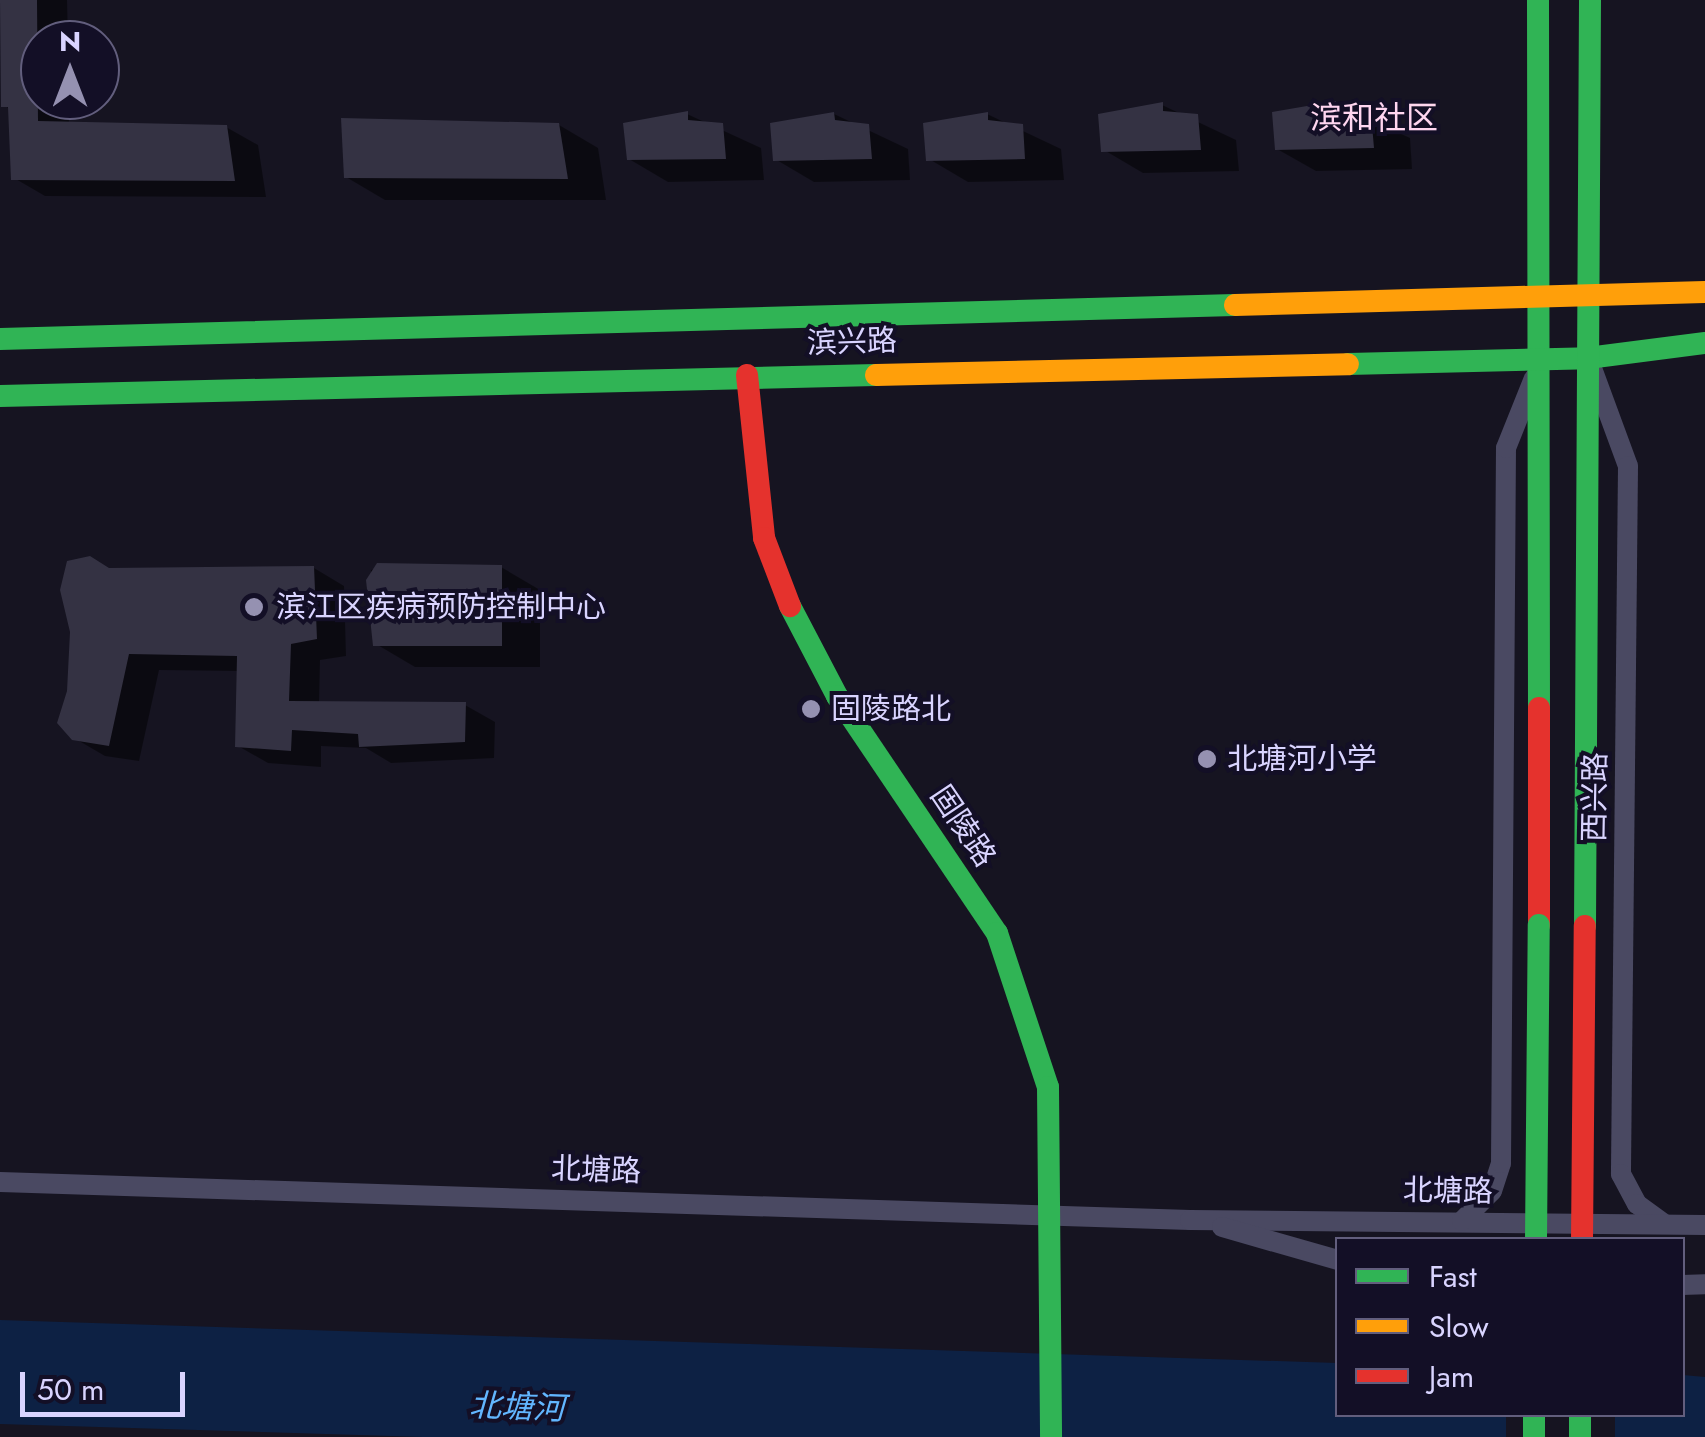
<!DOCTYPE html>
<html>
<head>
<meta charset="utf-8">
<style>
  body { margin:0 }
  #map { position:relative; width:1705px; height:1437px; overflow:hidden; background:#161421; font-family:Jost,"Noto Sans SC",sans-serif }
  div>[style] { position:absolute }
  .water>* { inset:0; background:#0d2144 }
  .pier>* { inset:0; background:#161421 }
  .shadow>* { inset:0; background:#0007 }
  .building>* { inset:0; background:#343243 }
  .street>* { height:20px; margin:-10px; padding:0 10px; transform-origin:10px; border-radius:10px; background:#4a4962 }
  .fast>* { height:22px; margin:-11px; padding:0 11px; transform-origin:11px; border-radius:11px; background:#30b455 }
  .slow>* { height:22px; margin:-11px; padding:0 11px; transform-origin:11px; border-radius:11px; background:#ff9f0a }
  .jam>* { height:22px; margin:-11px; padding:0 11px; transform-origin:11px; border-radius:11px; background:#e5322d }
  .fast-bridge>* { height:22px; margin:-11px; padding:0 11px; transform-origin:11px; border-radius:11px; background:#30b455 }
  .jam-bridge>* { height:22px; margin:-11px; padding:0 11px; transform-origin:11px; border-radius:11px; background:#e5322d }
  .dots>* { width:28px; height:28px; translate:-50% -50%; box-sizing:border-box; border:5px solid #130f26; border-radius:50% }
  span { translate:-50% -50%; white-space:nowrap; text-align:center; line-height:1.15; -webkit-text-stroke:8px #130f26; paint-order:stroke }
  .street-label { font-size:30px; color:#d9d4ff }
  .poi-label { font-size:30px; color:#d9d4ff }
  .left { translate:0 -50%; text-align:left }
  .neighbourhood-label { font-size:32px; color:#ffd6f0 }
  .water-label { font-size:32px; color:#62b6ff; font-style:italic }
  .legend { position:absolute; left:1335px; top:1237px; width:350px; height:180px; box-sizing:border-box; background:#130f26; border:2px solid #625e7d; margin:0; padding:12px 18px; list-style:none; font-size:30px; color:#d9d4ff }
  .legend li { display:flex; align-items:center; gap:20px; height:50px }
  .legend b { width:50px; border:2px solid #625e7d }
  .north { position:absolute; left:20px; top:20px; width:100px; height:100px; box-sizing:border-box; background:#130f26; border:2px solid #625e7d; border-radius:50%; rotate:0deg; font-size:28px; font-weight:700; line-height:40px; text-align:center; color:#d9d4ff }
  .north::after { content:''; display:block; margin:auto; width:35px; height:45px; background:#9591b1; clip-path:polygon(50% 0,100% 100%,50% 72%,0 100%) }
  .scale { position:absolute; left:20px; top:1372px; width:165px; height:45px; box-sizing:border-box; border:5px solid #d9d4ff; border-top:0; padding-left:12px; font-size:30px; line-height:35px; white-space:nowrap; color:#d9d4ff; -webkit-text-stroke:8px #130f26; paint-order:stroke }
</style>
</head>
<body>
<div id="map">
  <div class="water">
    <div style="clip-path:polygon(0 1320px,1337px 1363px,1338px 1414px,1682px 1414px,1683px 1375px,1705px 1377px,1705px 1437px,423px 1437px,0 1424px)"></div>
  </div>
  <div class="pier">
    <div style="clip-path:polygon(1506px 1415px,1615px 1415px,1615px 1437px,1506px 1437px)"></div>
  </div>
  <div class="shadow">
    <div style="clip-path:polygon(3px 0,67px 0,68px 40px,40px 40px,40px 100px,68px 100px,69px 124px,226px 127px,258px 145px,266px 197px,45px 196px,14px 178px,11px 110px,4px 105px)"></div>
    <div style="clip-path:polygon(1336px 104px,1410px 138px,1412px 169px,1316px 171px,1277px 149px)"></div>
    <div style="clip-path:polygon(1162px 105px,1236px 140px,1239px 171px,1143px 173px,1104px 150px)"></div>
    <div style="clip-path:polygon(687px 114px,761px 148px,764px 180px,668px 182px,629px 159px)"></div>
    <div style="clip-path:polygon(834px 114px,908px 149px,910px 180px,814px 182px,775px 159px)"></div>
    <div style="clip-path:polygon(987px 114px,1061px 149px,1064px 180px,968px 182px,929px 159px)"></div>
    <div style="clip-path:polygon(559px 125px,598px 148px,606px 200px,385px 200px,346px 177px)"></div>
    <div style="clip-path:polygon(391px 565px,501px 567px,540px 590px,540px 667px,415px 667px,376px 644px,371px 570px)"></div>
    <div style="clip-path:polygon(314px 568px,344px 586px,346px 656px,320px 660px,319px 703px,465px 705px,495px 722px,494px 758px,391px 763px,366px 748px,321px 746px,321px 767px,268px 763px,238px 746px,239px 671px,159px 670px,139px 761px,105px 756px,74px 738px,110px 570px)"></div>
  </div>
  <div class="building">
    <div style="clip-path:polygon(0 0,37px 0,38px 121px,227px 125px,235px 181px,11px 180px,8px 107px,1px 107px)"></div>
    <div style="clip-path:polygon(1336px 101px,1337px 110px,1371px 113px,1374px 148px,1275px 150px,1272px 112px)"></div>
    <div style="clip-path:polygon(1163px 102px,1163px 111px,1198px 114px,1201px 150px,1101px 152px,1098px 114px)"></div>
    <div style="clip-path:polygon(688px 111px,688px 120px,723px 123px,726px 159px,627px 160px,623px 123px)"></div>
    <div style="clip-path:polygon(834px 112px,835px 120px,869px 124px,872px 159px,773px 161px,770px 123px)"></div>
    <div style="clip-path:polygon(988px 112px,988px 120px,1023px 124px,1025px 159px,926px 161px,923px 123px)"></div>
    <div style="clip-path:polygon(341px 118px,559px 123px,568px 179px,344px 178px)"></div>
    <div style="clip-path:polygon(90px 556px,109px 568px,314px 566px,317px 639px,291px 644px,289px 701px,466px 702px,465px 742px,359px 747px,358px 734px,292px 730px,291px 751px,235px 747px,237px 656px,129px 654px,109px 746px,72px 740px,57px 723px,67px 691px,70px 632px,60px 590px,67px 561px)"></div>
    <div style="clip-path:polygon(377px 563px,502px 565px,502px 646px,373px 646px,366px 580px)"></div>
  </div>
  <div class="street">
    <div style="left:1593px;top:371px;width:101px;rotate:69.8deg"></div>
    <div style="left:1628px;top:466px;width:708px;rotate:90.57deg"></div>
    <div style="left:1621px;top:1174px;width:34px;rotate:62deg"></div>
    <div style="left:1637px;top:1204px;width:34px;rotate:36deg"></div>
    <div style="left:0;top:1182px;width:1191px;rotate:1.83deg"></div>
    <div style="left:1190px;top:1220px;width:515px;rotate:0.56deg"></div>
    <div style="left:1462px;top:1221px;width:42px;rotate:-45deg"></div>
    <div style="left:1492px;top:1191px;width:29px;rotate:-72deg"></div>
    <div style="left:1501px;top:1163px;width:715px;rotate:-89.6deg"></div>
    <div style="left:1506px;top:448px;width:75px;rotate:-68.2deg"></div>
    <div style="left:1222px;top:1227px;width:121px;rotate:15.9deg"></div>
    <div style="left:1682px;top:1285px;width:23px;rotate:-2deg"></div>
  </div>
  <div class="fast">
    <div style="left:1538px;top:0;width:708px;rotate:89.92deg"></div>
    <div style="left:0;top:339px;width:1235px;rotate:-1.58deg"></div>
    <div style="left:1348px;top:364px;width:240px;rotate:-1.4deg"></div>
    <div style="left:1588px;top:358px;width:118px;rotate:-7.3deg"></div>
    <div style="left:0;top:396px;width:876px;rotate:-1.37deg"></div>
    <div style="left:790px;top:606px;width:102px;rotate:62.4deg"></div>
    <div style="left:837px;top:696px;width:286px;rotate:56deg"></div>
    <div style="left:997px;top:933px;width:162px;rotate:71.7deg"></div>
    <div style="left:1048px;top:1087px;width:350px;rotate:89.5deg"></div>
    <div style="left:1585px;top:926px;width:926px;rotate:-89.69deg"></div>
    <div style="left:1534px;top:1414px;width:23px;rotate:90deg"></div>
    <div style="left:1580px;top:1414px;width:23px;rotate:90deg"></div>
  </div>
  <div class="slow">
    <div style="left:1235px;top:305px;width:470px;rotate:-1.6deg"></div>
    <div style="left:876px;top:375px;width:472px;rotate:-1.3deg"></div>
  </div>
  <div class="jam">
    <div style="left:747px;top:375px;width:164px;rotate:84deg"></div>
    <div style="left:764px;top:538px;width:73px;rotate:69.1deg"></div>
    <div style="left:1539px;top:708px;width:217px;rotate:90deg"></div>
  </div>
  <div class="fast-bridge">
    <div style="left:1536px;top:1240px;width:315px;rotate:-89.5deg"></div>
  </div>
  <div class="jam-bridge">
    <div style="left:1582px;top:1240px;width:314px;rotate:-89.5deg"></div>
  </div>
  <div class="dots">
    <div style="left:254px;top:607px;background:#9591b1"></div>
    <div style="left:811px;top:709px;background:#9591b1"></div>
    <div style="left:1207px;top:759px;background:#9591b1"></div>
  </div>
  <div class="street-label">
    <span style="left:852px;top:342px;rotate:-2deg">滨兴路</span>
    <span style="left:1595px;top:797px;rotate:-89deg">西兴路</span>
    <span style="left:963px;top:826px;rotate:56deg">固陵路</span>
    <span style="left:596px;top:1170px;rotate:2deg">北塘路</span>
    <span style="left:1448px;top:1191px;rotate:1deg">北塘路</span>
  </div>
  <div class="poi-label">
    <span class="left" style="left:276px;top:607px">滨江区疾病预防控制中心</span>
    <span class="left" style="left:831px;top:709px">固陵路北</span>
    <span class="left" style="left:1227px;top:759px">北塘河小学</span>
  </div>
  <div class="neighbourhood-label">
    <span style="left:1374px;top:118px">滨和社区</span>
  </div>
  <div class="water-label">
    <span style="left:517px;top:1407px;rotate:2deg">北塘河</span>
  </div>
  <ul class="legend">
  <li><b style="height:12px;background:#30b455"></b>Fast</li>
  <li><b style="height:12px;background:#ff9f0a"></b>Slow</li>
  <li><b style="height:12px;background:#e5322d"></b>Jam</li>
  </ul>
  <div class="north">N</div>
  <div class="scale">50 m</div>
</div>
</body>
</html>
